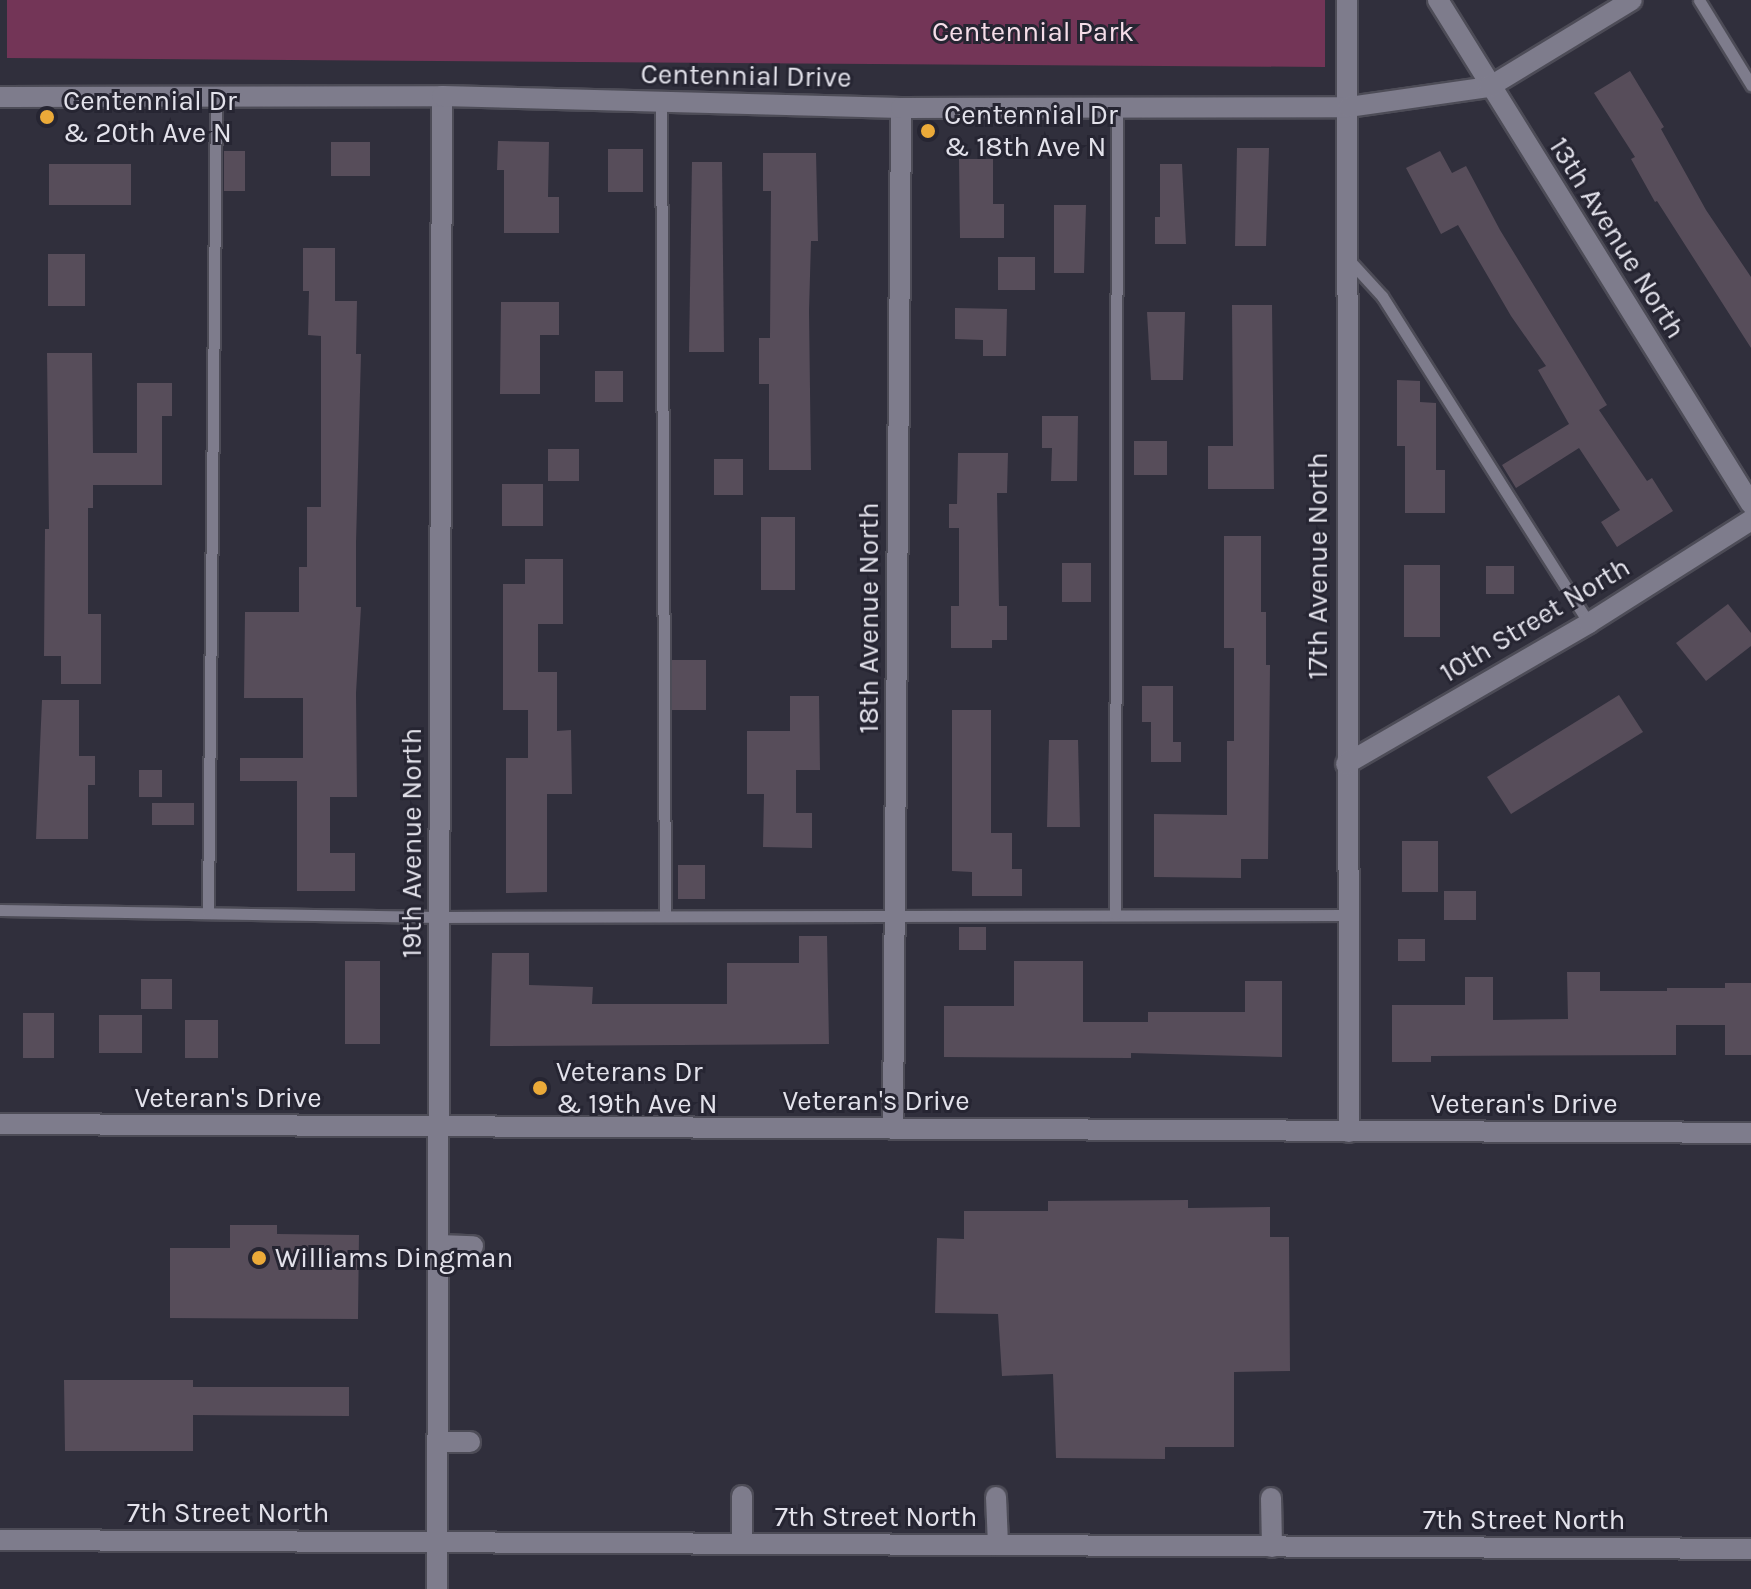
<!DOCTYPE html>
<html>
<head>
<meta charset="utf-8">
<style>
  body { margin:0 }
  #map { position:relative; width:1751px; height:1589px; overflow:hidden; background:#302f3c; font-family:Karla,sans-serif }
  div>[style] { position:absolute }
  .green>* { inset:0; background:#733557 }
  .building>* { inset:0; background:#574d5a }
  .roads { filter:drop-shadow(2px 0 #4d4c57) drop-shadow(-2px 0 #4d4c57) drop-shadow(0 2px #4d4c57) drop-shadow(0 -2px #4d4c57) }
  .lane>* { height:11px; margin:-5.5px; padding:0 5.5px; transform-origin:5.5px; border-radius:5.5px; background:#7e7c8c }
  .street>* { height:20px; margin:-10px; padding:0 10px; transform-origin:10px; border-radius:10px; background:#7e7c8c }
  .secondary>* { height:20px; margin:-10px; padding:0 10px; transform-origin:10px; border-radius:10px; background:#7e7c8c }
  .dots>* { width:22px; height:22px; translate:-50% -50%; box-sizing:border-box; border:4px solid #262532; border-radius:50% }
  span { translate:-50% -50%; white-space:nowrap; text-align:center; line-height:1.15; -webkit-text-stroke:6px #262532; paint-order:stroke }
  .park-label { font-size:28px; color:#f5dde8 }
  .street-label { font-size:28px; color:#e3e2eb }
  .poi-label { font-size:28px; color:#e3e2eb }
  .left { translate:0 -50%; text-align:left }
</style>
</head>
<body>
<div id="map">
  <div class="green">
    <div style="clip-path:polygon(7px 0,1325px 0,1325px 67px,7px 58px)"></div>
  </div>
  <div class="building">
    <div style="clip-path:polygon(1630px 71px,1664px 127px,1661px 129px,1706px 210px,1751px 277px,1751px 348px,1657px 201px,1655px 202px,1631px 159px,1635px 157px,1594px 93px)"></div>
    <div style="clip-path:polygon(498px 141px,549px 142px,548px 197px,559px 197px,559px 233px,504px 233px,504px 170px,497px 170px)"></div>
    <div style="clip-path:polygon(331px 142px,370px 142px,370px 176px,331px 176px)"></div>
    <div style="clip-path:polygon(1237px 148px,1269px 148px,1266px 246px,1235px 246px)"></div>
    <div style="clip-path:polygon(608px 149px,643px 149px,643px 192px,608px 192px)"></div>
    <div style="clip-path:polygon(224px 151px,245px 151px,245px 191px,224px 191px)"></div>
    <div style="clip-path:polygon(1440px 151px,1452px 173px,1466px 166px,1500px 230px,1607px 405px,1599px 410px,1647px 481px,1652px 478px,1673px 511px,1617px 547px,1601px 522px,1620px 510px,1579px 448px,1516px 488px,1502px 465px,1569px 424px,1538px 370px,1546px 366px,1511px 316px,1458px 225px,1441px 234px,1406px 168px)"></div>
    <div style="clip-path:polygon(763px 153px,816px 153px,818px 241px,811px 241px,809px 311px,811px 470px,769px 470px,769px 384px,759px 384px,759px 338px,770px 338px,771px 191px,763px 191px)"></div>
    <div style="clip-path:polygon(959px 159px,993px 159px,993px 204px,1004px 204px,1004px 238px,960px 238px)"></div>
    <div style="clip-path:polygon(692px 162px,722px 162px,724px 352px,689px 352px)"></div>
    <div style="clip-path:polygon(49px 164px,131px 164px,131px 205px,49px 205px)"></div>
    <div style="clip-path:polygon(1160px 164px,1182px 164px,1186px 244px,1155px 244px,1155px 217px,1160px 217px)"></div>
    <div style="clip-path:polygon(1054px 205px,1086px 205px,1084px 273px,1054px 273px)"></div>
    <div style="clip-path:polygon(303px 248px,335px 248px,335px 301px,357px 301px,356px 354px,361px 354px,356px 543px,356px 607px,361px 607px,356px 693px,357px 797px,330px 797px,330px 853px,355px 853px,355px 891px,297px 891px,297px 781px,240px 781px,240px 758px,303px 758px,303px 698px,244px 698px,245px 612px,299px 612px,299px 567px,307px 567px,307px 507px,321px 507px,321px 336px,308px 335px,309px 291px,303px 291px)"></div>
    <div style="clip-path:polygon(48px 254px,85px 254px,85px 306px,48px 306px)"></div>
    <div style="clip-path:polygon(998px 257px,1035px 257px,1035px 290px,998px 290px)"></div>
    <div style="clip-path:polygon(501px 302px,559px 302px,559px 335px,540px 335px,540px 394px,500px 394px)"></div>
    <div style="clip-path:polygon(1232px 305px,1272px 305px,1274px 489px,1208px 489px,1208px 446px,1233px 446px)"></div>
    <div style="clip-path:polygon(955px 308px,1007px 309px,1006px 356px,983px 356px,983px 340px,955px 339px)"></div>
    <div style="clip-path:polygon(1147px 312px,1185px 312px,1183px 380px,1151px 380px)"></div>
    <div style="clip-path:polygon(47px 353px,92px 353px,93px 453px,137px 453px,137px 383px,172px 383px,172px 416px,162px 416px,162px 485px,93px 485px,93px 508px,88px 508px,88px 614px,101px 614px,101px 684px,61px 684px,61px 656px,44px 656px,45px 529px,49px 529px)"></div>
    <div style="clip-path:polygon(595px 371px,623px 371px,623px 402px,595px 402px)"></div>
    <div style="clip-path:polygon(1397px 380px,1420px 381px,1420px 402px,1436px 403px,1436px 470px,1445px 470px,1445px 513px,1405px 513px,1405px 446px,1397px 446px)"></div>
    <div style="clip-path:polygon(1042px 416px,1078px 416px,1077px 481px,1051px 481px,1052px 448px,1042px 448px)"></div>
    <div style="clip-path:polygon(1134px 441px,1167px 441px,1167px 475px,1134px 475px)"></div>
    <div style="clip-path:polygon(548px 449px,579px 449px,579px 481px,548px 481px)"></div>
    <div style="clip-path:polygon(958px 453px,1008px 453px,1007px 493px,997px 493px,999px 606px,1007px 606px,1007px 640px,992px 640px,992px 648px,951px 648px,951px 606px,959px 606px,959px 528px,949px 528px,949px 504px,957px 504px)"></div>
    <div style="clip-path:polygon(714px 459px,743px 459px,743px 495px,714px 495px)"></div>
    <div style="clip-path:polygon(502px 484px,543px 484px,543px 526px,502px 526px)"></div>
    <div style="clip-path:polygon(761px 517px,795px 517px,795px 590px,761px 590px)"></div>
    <div style="clip-path:polygon(1224px 536px,1261px 536px,1261px 612px,1266px 612px,1266px 665px,1270px 665px,1268px 859px,1241px 859px,1241px 878px,1154px 877px,1154px 814px,1227px 815px,1227px 741px,1234px 741px,1234px 648px,1224px 648px)"></div>
    <div style="clip-path:polygon(525px 559px,563px 559px,563px 624px,538px 624px,538px 672px,557px 672px,557px 731px,571px 730px,572px 794px,547px 794px,547px 892px,506px 893px,506px 758px,528px 758px,528px 710px,503px 710px,503px 584px,525px 584px)"></div>
    <div style="clip-path:polygon(1062px 563px,1091px 563px,1091px 602px,1062px 602px)"></div>
    <div style="clip-path:polygon(1404px 565px,1440px 565px,1440px 637px,1404px 637px)"></div>
    <div style="clip-path:polygon(1486px 566px,1514px 566px,1514px 594px,1486px 594px)"></div>
    <div style="clip-path:polygon(1728px 604px,1751px 633px,1751px 646px,1706px 681px,1676px 643px)"></div>
    <div style="clip-path:polygon(672px 660px,706px 660px,706px 710px,672px 710px)"></div>
    <div style="clip-path:polygon(1142px 686px,1173px 686px,1173px 742px,1181px 742px,1181px 762px,1151px 762px,1151px 722px,1142px 722px)"></div>
    <div style="clip-path:polygon(1619px 695px,1643px 732px,1511px 814px,1487px 777px)"></div>
    <div style="clip-path:polygon(790px 696px,819px 696px,820px 770px,796px 770px,796px 813px,812px 813px,812px 848px,763px 847px,764px 794px,747px 794px,747px 731px,790px 731px)"></div>
    <div style="clip-path:polygon(42px 700px,79px 700px,79px 756px,95px 756px,95px 785px,88px 785px,88px 839px,36px 839px)"></div>
    <div style="clip-path:polygon(952px 710px,991px 710px,991px 833px,1012px 833px,1012px 869px,1022px 869px,1022px 896px,972px 896px,972px 872px,952px 871px)"></div>
    <div style="clip-path:polygon(1049px 740px,1078px 740px,1080px 827px,1047px 827px)"></div>
    <div style="clip-path:polygon(139px 770px,162px 770px,162px 797px,139px 797px)"></div>
    <div style="clip-path:polygon(152px 803px,194px 803px,194px 825px,152px 825px)"></div>
    <div style="clip-path:polygon(1402px 841px,1438px 841px,1438px 892px,1402px 892px)"></div>
    <div style="clip-path:polygon(678px 865px,705px 865px,705px 899px,678px 899px)"></div>
    <div style="clip-path:polygon(1444px 891px,1476px 891px,1476px 920px,1444px 920px)"></div>
    <div style="clip-path:polygon(959px 927px,986px 927px,986px 950px,959px 950px)"></div>
    <div style="clip-path:polygon(799px 936px,827px 936px,829px 1044px,490px 1046px,492px 953px,529px 953px,529px 985px,593px 987px,592px 1004px,727px 1004px,727px 963px,799px 963px)"></div>
    <div style="clip-path:polygon(1398px 939px,1425px 939px,1425px 961px,1398px 961px)"></div>
    <div style="clip-path:polygon(345px 961px,380px 961px,380px 1044px,345px 1044px)"></div>
    <div style="clip-path:polygon(1014px 961px,1083px 961px,1083px 1022px,1148px 1022px,1148px 1012px,1245px 1012px,1245px 981px,1282px 981px,1282px 1057px,1131px 1053px,1131px 1058px,944px 1057px,944px 1006px,1014px 1006px)"></div>
    <div style="clip-path:polygon(1567px 972px,1600px 972px,1600px 991px,1667px 991px,1667px 988px,1725px 988px,1725px 983px,1751px 983px,1751px 1055px,1725px 1055px,1725px 1025px,1676px 1025px,1676px 1055px,1431px 1056px,1431px 1062px,1392px 1062px,1392px 1005px,1465px 1005px,1465px 977px,1493px 977px,1493px 1020px,1568px 1019px)"></div>
    <div style="clip-path:polygon(141px 979px,172px 979px,172px 1009px,141px 1009px)"></div>
    <div style="clip-path:polygon(23px 1013px,54px 1013px,54px 1058px,23px 1058px)"></div>
    <div style="clip-path:polygon(99px 1015px,142px 1015px,142px 1053px,99px 1053px)"></div>
    <div style="clip-path:polygon(185px 1020px,218px 1020px,218px 1058px,185px 1058px)"></div>
    <div style="clip-path:polygon(1188px 1200px,1188px 1208px,1270px 1207px,1270px 1237px,1289px 1237px,1290px 1371px,1234px 1372px,1234px 1447px,1165px 1447px,1165px 1459px,1056px 1458px,1053px 1374px,1002px 1376px,998px 1314px,935px 1313px,937px 1238px,964px 1239px,964px 1211px,1048px 1211px,1048px 1201px)"></div>
    <div style="clip-path:polygon(230px 1225px,277px 1225px,277px 1234px,359px 1235px,358px 1319px,170px 1318px,170px 1248px,230px 1248px)"></div>
    <div style="clip-path:polygon(64px 1380px,193px 1380px,193px 1387px,349px 1387px,349px 1416px,193px 1415px,193px 1451px,65px 1451px)"></div>
  </div>
  <div class="roads">
    <div class="lane">
      <div style="left:1699px;top:0;width:100px;rotate:58.5deg"></div>
      <div style="left:661px;top:102px;width:813px;rotate:89.72deg"></div>
      <div style="left:1349px;top:260px;width:49px;rotate:47.5deg"></div>
      <div style="left:1382px;top:296px;width:387px;rotate:57.7deg"></div>
      <div style="left:0;top:910px;width:440px;rotate:0.9deg"></div>
      <div style="left:440px;top:917px;width:909px;rotate:-0.13deg"></div>
      <div style="left:208px;top:913px;width:816px;rotate:-89.44deg"></div>
      <div style="left:1115px;top:914px;width:807px;rotate:-89.86deg"></div>
    </div>
    <div class="street">
      <div style="left:1347px;top:0;width:1132px;rotate:89.9deg"></div>
      <div style="left:1438px;top:0;width:593px;rotate:58.16deg"></div>
      <div style="left:1346px;top:764px;width:281px;rotate:-30.1deg"></div>
      <div style="left:1589px;top:623px;width:192px;rotate:-32.4deg"></div>
      <div style="left:893px;top:1129px;width:1021px;rotate:-89.55deg"></div>
      <div style="left:439px;top:1245px;width:34px;rotate:2deg"></div>
      <div style="left:438px;top:1442px;width:32px"></div>
      <div style="left:742px;top:1496px;width:48px;rotate:90deg"></div>
      <div style="left:996px;top:1497px;width:48px;rotate:87.6deg"></div>
      <div style="left:1271px;top:1498px;width:49px;rotate:88.8deg"></div>
      <div style="left:0;top:1540px;width:1751px;rotate:0.29deg"></div>
      <div style="left:437px;top:1589px;width:1493px;rotate:-89.81deg"></div>
    </div>
    <div class="secondary">
      <div style="left:0;top:97px;width:442px;rotate:-0.1deg"></div>
      <div style="left:442px;top:96px;width:459px;rotate:1.5deg"></div>
      <div style="left:901px;top:108px;width:448px;rotate:-0.1deg"></div>
      <div style="left:1349px;top:107px;width:141px;rotate:-8.1deg"></div>
      <div style="left:1489px;top:87px;width:167px;rotate:-31.3deg"></div>
      <div style="left:0;top:1124px;width:1751px;rotate:0.29deg"></div>
    </div>
  </div>
  <div class="dots">
    <div style="left:47px;top:117px;background:#ebaa39"></div>
    <div style="left:928px;top:131px;background:#ebaa39"></div>
    <div style="left:540px;top:1088px;background:#ebaa39"></div>
    <div style="left:259px;top:1258px;background:#ebaa39"></div>
  </div>
  <div class="park-label">
    <span style="left:1033px;top:32px">Centennial Park</span>
  </div>
  <div class="street-label">
    <span style="left:746px;top:76px;rotate:1deg">Centennial Drive</span>
    <span style="left:1617px;top:238px;rotate:58deg">13th Avenue North</span>
    <span style="left:1318px;top:566px;rotate:-90deg">17th Avenue North</span>
    <span style="left:869px;top:618px;rotate:-90deg">18th Avenue North</span>
    <span style="left:1535px;top:620px;rotate:-31deg">10th Street North</span>
    <span style="left:412px;top:843px;rotate:-90deg">19th Avenue North</span>
    <span style="left:228px;top:1098px">Veteran's Drive</span>
    <span style="left:876px;top:1101px">Veteran's Drive</span>
    <span style="left:1524px;top:1104px">Veteran's Drive</span>
    <span style="left:228px;top:1513px">7th Street North</span>
    <span style="left:876px;top:1517px">7th Street North</span>
    <span style="left:1524px;top:1520px">7th Street North</span>
  </div>
  <div class="poi-label">
    <span class="left" style="left:63px;top:117px">Centennial Dr<br>&amp; 20th Ave N</span>
    <span class="left" style="left:944px;top:131px">Centennial Dr<br>&amp; 18th Ave N</span>
    <span class="left" style="left:556px;top:1088px">Veterans Dr<br>&amp; 19th Ave N</span>
    <span class="left" style="left:275px;top:1258px">Williams Dingman</span>
  </div>
</div>
</body>
</html>
